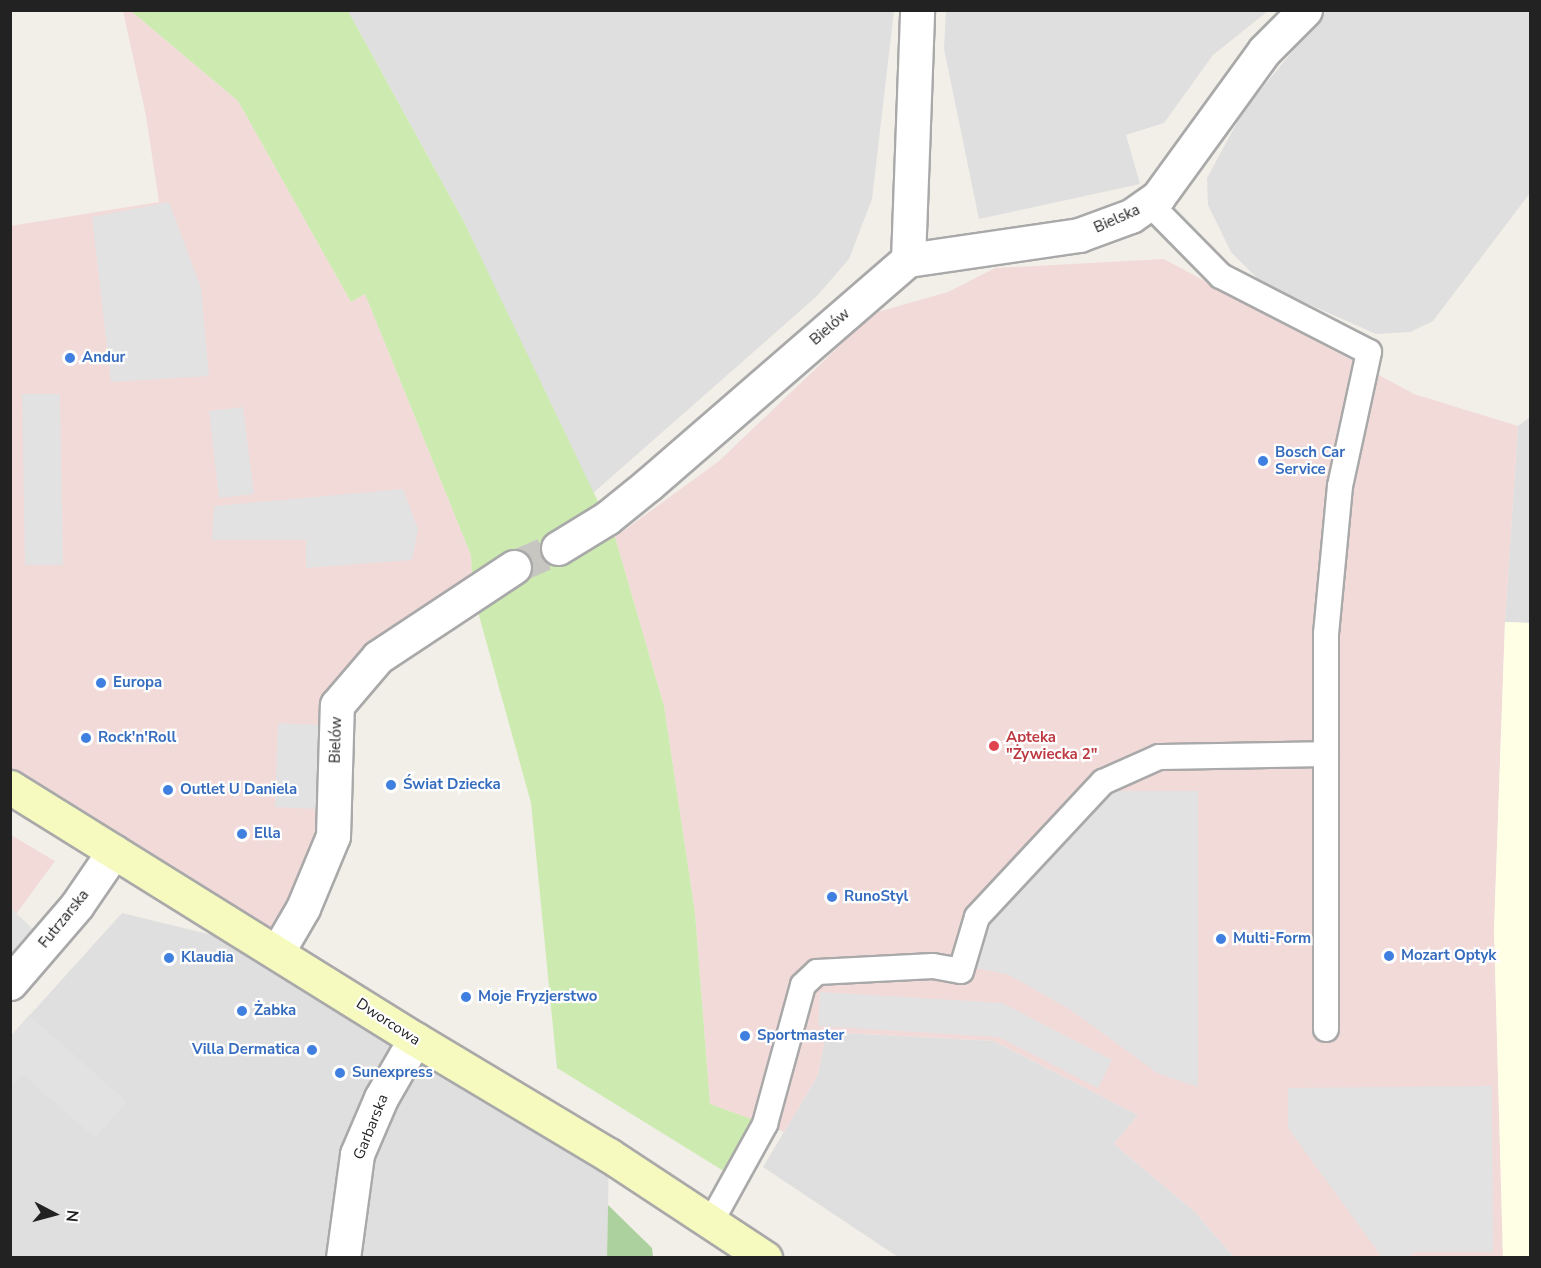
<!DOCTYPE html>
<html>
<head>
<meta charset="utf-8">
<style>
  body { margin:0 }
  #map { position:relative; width:1541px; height:1268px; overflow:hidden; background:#f2efe9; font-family:"Nunito Sans",sans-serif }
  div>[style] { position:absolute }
  .residential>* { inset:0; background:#e0dfdf }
  .commercial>* { inset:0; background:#f2dad9 }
  .education>* { inset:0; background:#ffffe5 }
  .grass>* { inset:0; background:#cdebb0 }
  .forest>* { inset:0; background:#add19e }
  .parking>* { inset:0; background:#e2e2e2 }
  .street-tunnel>* { height:33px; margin-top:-16.5px; transform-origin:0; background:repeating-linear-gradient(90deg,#c8c6c1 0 33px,transparent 0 49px) }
  .roads { filter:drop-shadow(2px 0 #a9a9a9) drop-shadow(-2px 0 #a9a9a9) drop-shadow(0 2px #a9a9a9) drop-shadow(0 -2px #a9a9a9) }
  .lane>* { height:24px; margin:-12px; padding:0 12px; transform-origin:12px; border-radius:12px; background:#fff }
  .street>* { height:33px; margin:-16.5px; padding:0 16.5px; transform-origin:16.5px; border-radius:16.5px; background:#fff }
  .secondary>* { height:33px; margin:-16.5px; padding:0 16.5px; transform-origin:16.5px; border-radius:16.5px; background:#f7fabf }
  .dots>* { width:16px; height:16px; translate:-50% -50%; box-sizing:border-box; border:3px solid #fff; border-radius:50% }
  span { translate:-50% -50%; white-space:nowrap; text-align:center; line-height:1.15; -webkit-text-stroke:4.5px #fff; paint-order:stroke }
  .street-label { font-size:15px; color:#222 }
  .shop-label { font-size:15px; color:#366cbe; font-weight:700 }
  .left { translate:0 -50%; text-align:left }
  .right { translate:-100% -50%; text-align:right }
  .health-label { font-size:15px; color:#be3a42; font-weight:700 }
  .frame { position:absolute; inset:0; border:12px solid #222; pointer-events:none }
  .north { position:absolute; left:24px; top:1184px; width:60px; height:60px; -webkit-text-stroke:4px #fff; paint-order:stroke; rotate:96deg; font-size:16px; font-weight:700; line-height:24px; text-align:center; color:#222 }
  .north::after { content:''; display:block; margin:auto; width:21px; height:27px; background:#222; clip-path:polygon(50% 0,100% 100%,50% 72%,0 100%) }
</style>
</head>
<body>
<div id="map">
  <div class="residential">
    <div style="clip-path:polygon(348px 11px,894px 11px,872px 199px,849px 259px,817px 296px,592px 494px,464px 222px)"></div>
    <div style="clip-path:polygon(946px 11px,946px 10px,1268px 11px,1213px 55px,1164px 123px,1126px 135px,1140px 184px,979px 219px,944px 49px)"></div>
    <div style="clip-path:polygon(1326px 11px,1530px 11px,1530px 193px,1433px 321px,1410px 332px,1376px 334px,1263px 284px,1231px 252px,1208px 205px,1207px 178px,1244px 110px)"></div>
    <div style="clip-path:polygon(1530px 417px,1530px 623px,1505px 622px,1518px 426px)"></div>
    <div style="clip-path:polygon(122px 913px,278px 951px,609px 1155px,607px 1257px,11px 1258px,11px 1036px)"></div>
    <div style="clip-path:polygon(826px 1032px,994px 1041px,1138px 1115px,1114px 1144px,1194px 1211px,1234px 1257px,898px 1257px,763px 1167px,818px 1075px)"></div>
  </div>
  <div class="commercial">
    <div style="clip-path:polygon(123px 11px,131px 11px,238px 101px,351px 302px,365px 294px,471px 555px,473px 594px,337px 705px,333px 836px,278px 951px,11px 787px,10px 226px,159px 202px,146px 116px)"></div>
    <div style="clip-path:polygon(1164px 259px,1414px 394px,1518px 426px,1505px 622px,1494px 930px,1503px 1257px,1234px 1257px,1194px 1211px,1114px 1144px,1138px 1115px,994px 1041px,826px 1032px,818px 1075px,784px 1132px,710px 1104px,695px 913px,664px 706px,615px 537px,719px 461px,874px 313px,948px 292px,995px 268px)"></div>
    <div style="clip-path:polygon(11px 835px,55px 861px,11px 921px)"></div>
  </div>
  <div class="education">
    <div style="clip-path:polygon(1505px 622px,1530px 623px,1530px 1258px,1503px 1257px,1494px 930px)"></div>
  </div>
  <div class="grass">
    <div style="clip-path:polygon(131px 11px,348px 11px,464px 222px,615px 537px,664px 706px,695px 913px,710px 1104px,765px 1124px,735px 1178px,557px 1068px,531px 803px,473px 594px,471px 555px,365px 294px,351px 302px,238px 101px)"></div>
  </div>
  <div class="forest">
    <div style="clip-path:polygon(608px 1205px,652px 1248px,653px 1257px,607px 1257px)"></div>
  </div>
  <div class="parking">
    <div style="clip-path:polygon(169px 202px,201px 288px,209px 376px,111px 382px,92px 217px)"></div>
    <div style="clip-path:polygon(22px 394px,60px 394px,63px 565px,25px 565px)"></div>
    <div style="clip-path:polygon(243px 407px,254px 494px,219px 498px,209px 411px)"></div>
    <div style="clip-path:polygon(403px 489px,418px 529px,412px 560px,306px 568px,306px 540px,212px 540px,214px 506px)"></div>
    <div style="clip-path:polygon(278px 723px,322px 725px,318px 809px,275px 807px)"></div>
    <div style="clip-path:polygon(1105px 791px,1198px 791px,1198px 1087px,1157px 1073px,1071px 1010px,1007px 974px,969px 967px,984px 917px)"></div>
    <div style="clip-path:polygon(11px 908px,43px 939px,11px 983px)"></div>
    <div style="clip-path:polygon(820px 992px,1002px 1003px,1112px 1060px,1098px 1088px,999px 1037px,818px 1026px)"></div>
    <div style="clip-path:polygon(29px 1015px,127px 1102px,95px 1138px,22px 1074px,11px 1086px,11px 1036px)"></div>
    <div style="clip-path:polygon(1492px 1086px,1493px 1252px,1415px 1252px,1407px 1257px,1382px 1257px,1288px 1128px,1288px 1088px)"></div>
  </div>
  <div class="street-tunnel">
    <div style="left:514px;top:567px;width:48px;rotate:-23.4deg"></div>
  </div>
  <div class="roads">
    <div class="lane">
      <div style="left:1150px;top:204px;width:101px;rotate:45.4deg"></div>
      <div style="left:1221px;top:276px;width:166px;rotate:27.2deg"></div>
      <div style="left:1369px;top:352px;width:137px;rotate:102.2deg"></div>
      <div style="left:1340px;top:486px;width:149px;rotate:95.4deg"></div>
      <div style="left:1326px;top:634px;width:395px;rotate:90deg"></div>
      <div style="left:711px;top:1222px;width:112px;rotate:-61.1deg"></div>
      <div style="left:765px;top:1124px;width:144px;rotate:-74.7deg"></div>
      <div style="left:803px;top:985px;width:19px;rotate:-43deg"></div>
      <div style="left:817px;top:972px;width:116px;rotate:-3deg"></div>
      <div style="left:933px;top:966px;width:28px;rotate:10deg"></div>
      <div style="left:961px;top:971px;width:56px;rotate:-73.5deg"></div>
      <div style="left:977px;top:917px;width:185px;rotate:-47deg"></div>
      <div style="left:1103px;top:782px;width:61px;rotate:-24.1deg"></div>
      <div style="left:1159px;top:757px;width:167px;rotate:-1deg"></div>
    </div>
    <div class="street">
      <div style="left:908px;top:260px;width:173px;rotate:-8.3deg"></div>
      <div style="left:1079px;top:235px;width:55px;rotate:-20.1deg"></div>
      <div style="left:1131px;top:216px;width:33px;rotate:-35deg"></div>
      <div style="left:1158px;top:197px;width:180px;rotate:-54deg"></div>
      <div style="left:1264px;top:51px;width:58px;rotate:-45deg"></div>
      <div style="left:558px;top:548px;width:57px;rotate:-31.5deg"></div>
      <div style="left:607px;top:518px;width:54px;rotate:-39deg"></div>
      <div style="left:649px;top:484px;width:342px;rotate:-40.9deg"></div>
      <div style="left:908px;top:260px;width:250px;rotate:-87.9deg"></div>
      <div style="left:278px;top:951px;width:50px;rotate:-59.8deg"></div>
      <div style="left:303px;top:908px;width:78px;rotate:-67.4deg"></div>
      <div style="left:333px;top:836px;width:131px;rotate:-88.3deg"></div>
      <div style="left:337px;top:705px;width:63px;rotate:-49.5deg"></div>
      <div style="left:378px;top:657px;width:163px;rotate:-33.5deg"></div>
      <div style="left:10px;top:983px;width:103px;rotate:-49.3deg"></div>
      <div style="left:77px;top:905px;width:65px;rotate:-55.6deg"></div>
      <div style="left:343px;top:1258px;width:105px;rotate:-82.3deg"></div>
      <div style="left:357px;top:1154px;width:61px;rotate:-66.8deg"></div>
      <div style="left:381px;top:1098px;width:68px;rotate:-60deg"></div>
    </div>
    <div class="secondary">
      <div style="left:10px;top:787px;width:477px;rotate:31.9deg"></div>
      <div style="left:415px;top:1039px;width:226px;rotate:30.9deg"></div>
      <div style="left:609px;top:1155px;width:187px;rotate:33.4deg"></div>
    </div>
  </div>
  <div class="dots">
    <div style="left:70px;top:358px;background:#3f7fe0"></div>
    <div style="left:1263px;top:461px;background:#3f7fe0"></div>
    <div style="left:101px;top:683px;background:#3f7fe0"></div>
    <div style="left:86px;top:738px;background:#3f7fe0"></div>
    <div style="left:994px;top:746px;background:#e0444e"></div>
    <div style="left:391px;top:785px;background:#3f7fe0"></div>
    <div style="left:168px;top:790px;background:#3f7fe0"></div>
    <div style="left:242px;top:834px;background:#3f7fe0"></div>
    <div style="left:832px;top:897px;background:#3f7fe0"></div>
    <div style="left:1221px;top:939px;background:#3f7fe0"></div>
    <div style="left:1389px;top:956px;background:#3f7fe0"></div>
    <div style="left:169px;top:958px;background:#3f7fe0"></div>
    <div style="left:466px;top:997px;background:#3f7fe0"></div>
    <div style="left:242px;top:1011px;background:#3f7fe0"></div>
    <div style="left:745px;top:1036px;background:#3f7fe0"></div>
    <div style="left:312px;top:1050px;background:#3f7fe0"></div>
    <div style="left:340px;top:1073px;background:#3f7fe0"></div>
  </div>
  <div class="street-label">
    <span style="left:1117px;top:219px;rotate:-24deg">Bielska</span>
    <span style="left:830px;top:327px;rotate:-41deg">Bielów</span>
    <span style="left:336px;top:740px;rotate:-88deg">Bielów</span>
    <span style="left:64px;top:919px;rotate:-51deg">Futrzarska</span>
    <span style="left:388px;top:1022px;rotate:33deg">Dworcowa</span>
    <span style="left:371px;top:1127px;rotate:-68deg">Garbarska</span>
  </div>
  <div class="shop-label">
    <span class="left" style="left:82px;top:358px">Andur</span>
    <span class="left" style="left:1275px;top:461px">Bosch Car<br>Service</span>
    <span class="left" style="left:113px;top:683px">Europa</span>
    <span class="left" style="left:98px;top:738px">Rock'n'Roll</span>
    <span class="left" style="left:403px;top:785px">Świat Dziecka</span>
    <span class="left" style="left:180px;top:790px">Outlet U Daniela</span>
    <span class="left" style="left:254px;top:834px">Ella</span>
    <span class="left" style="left:844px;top:897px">RunoStyl</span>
    <span class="left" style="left:1233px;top:939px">Multi-Form</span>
    <span class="left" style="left:1401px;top:956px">Mozart Optyk</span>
    <span class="left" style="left:181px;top:958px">Klaudia</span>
    <span class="left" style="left:478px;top:997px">Moje Fryzjerstwo</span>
    <span class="left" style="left:254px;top:1011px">Żabka</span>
    <span class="left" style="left:757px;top:1036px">Sportmaster</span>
    <span class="right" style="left:300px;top:1050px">Villa Dermatica</span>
    <span class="left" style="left:352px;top:1073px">Sunexpress</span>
  </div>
  <div class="health-label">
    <span class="left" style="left:1006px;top:746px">Apteka<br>"Żywiecka 2"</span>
  </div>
  <div class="frame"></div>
  <div class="north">N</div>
</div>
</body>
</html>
